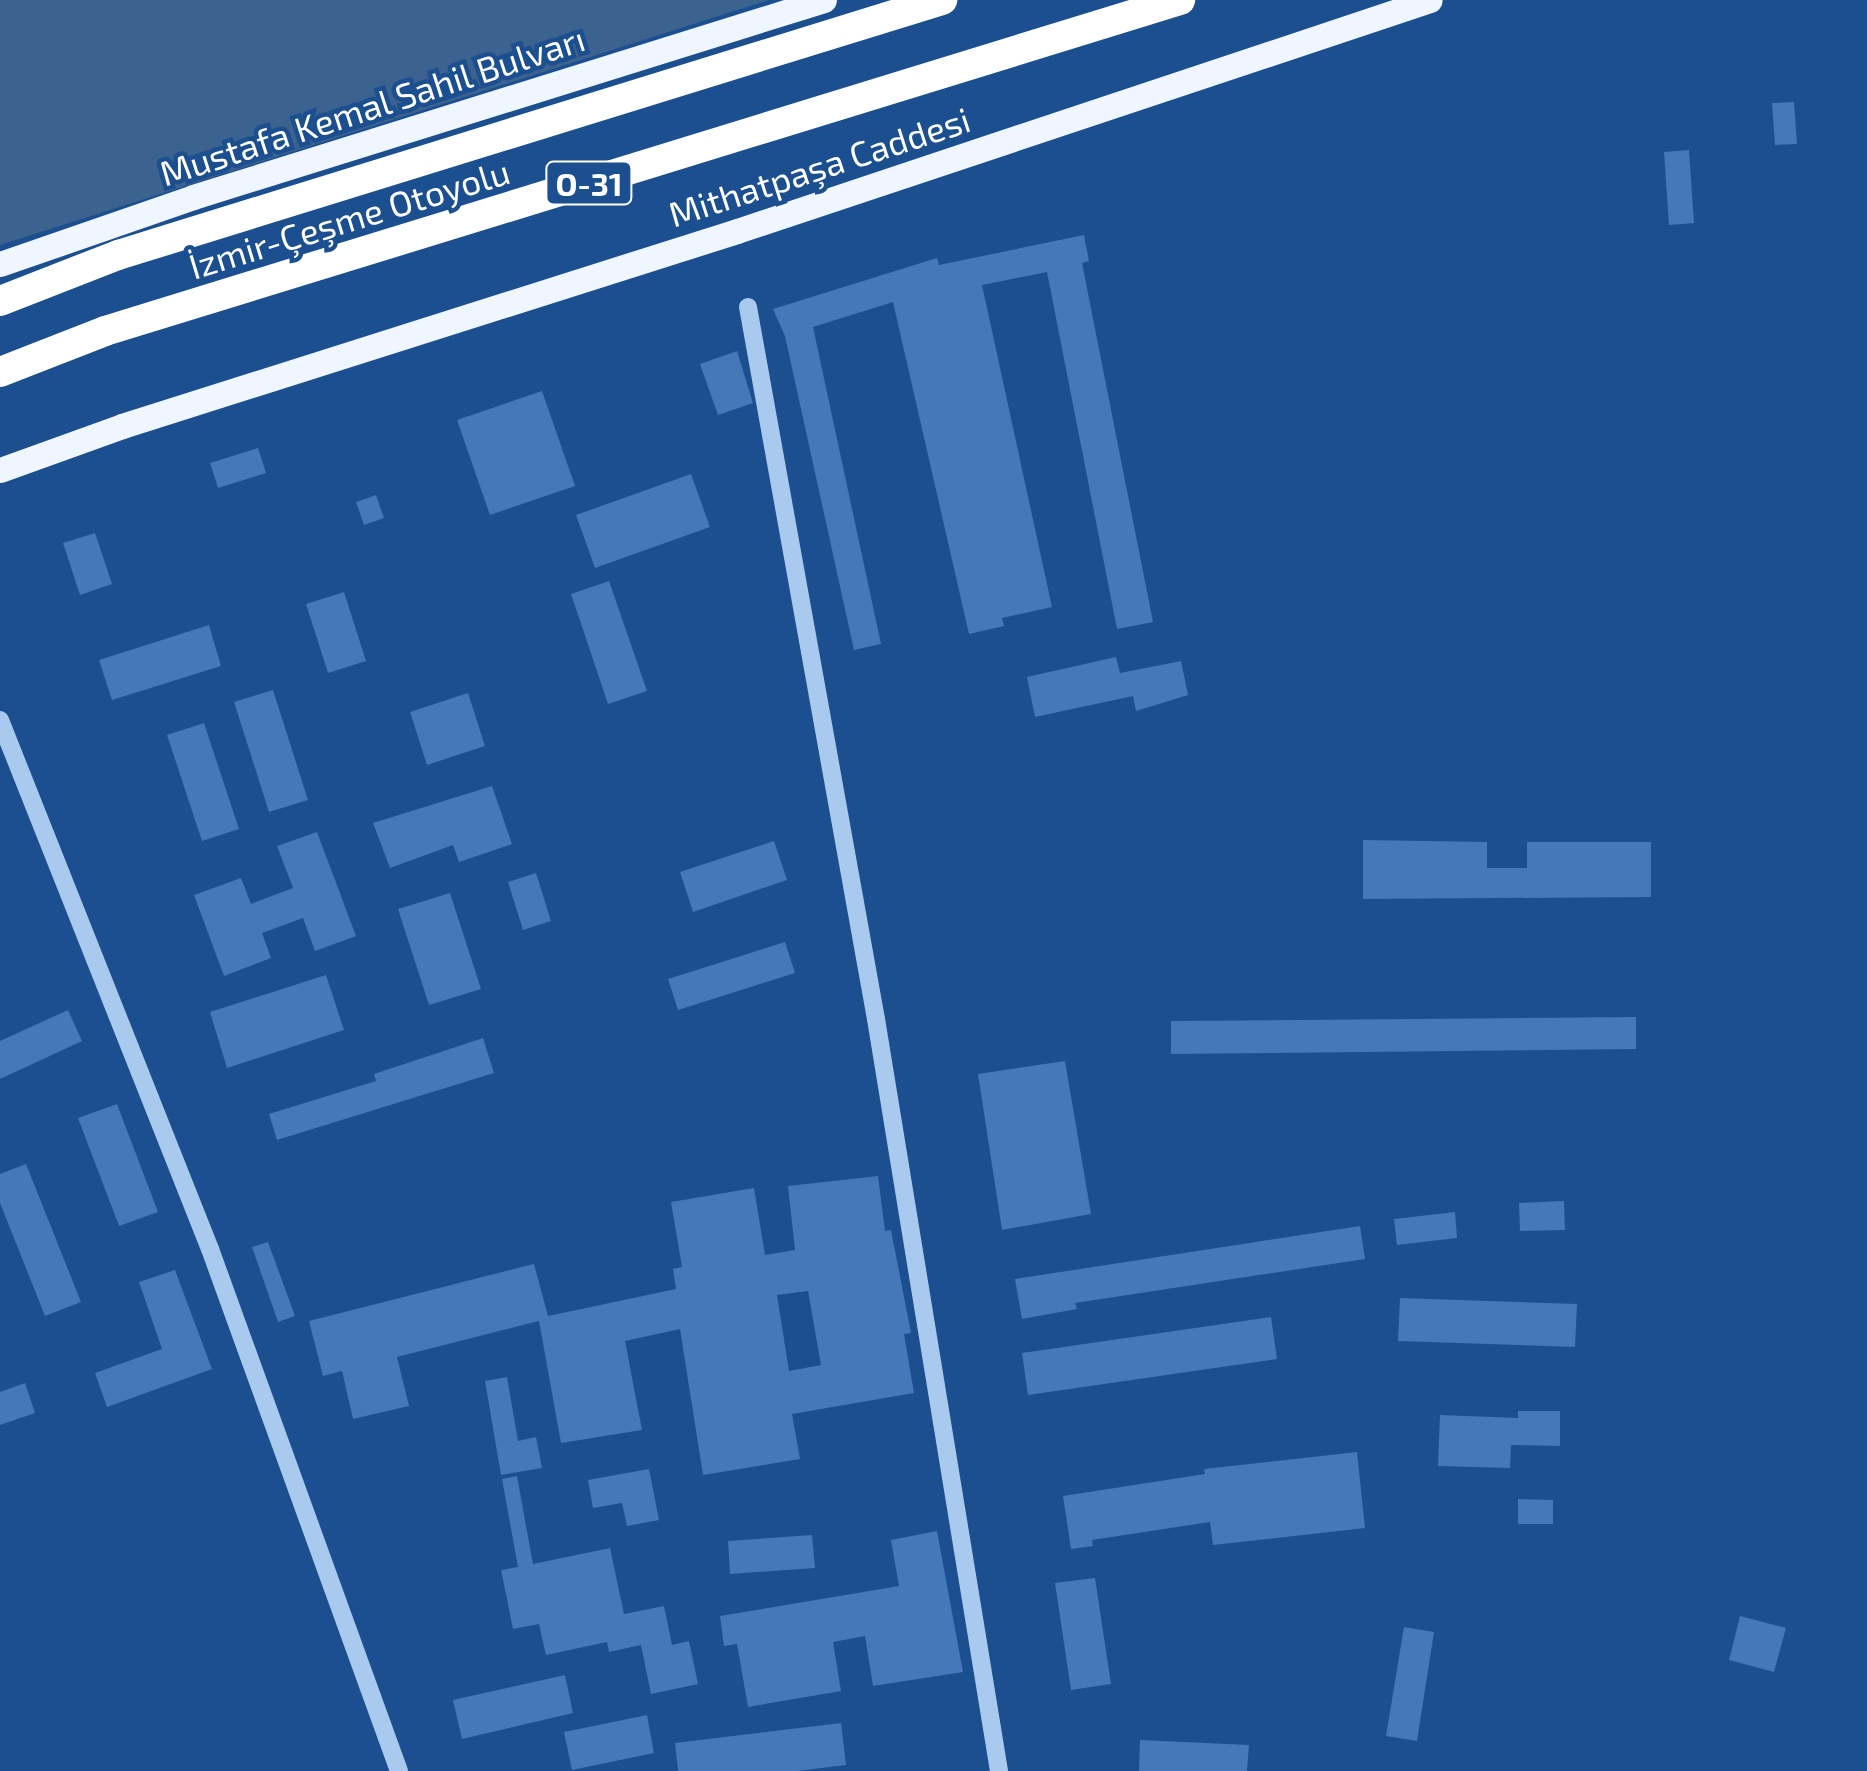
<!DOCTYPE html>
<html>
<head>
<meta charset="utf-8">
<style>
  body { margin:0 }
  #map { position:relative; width:1867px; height:1771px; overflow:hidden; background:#1b4f8f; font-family:"Exo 2",sans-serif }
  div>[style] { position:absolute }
  .water>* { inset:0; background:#3c6290 }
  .building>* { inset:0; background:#4478b7 }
  .minor>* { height:18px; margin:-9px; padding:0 9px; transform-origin:9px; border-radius:9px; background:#a9c9ee }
  .major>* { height:25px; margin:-12.5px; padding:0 12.5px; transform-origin:12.5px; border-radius:12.5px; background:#f0f6ff }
  .highway>* { height:30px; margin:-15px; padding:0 15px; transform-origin:15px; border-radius:15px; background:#fff }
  span { translate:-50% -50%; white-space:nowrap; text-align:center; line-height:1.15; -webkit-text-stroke:9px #1b4f8f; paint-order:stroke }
  .shield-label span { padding:2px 8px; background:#1b4f8f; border:2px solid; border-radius:8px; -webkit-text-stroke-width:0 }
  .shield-label { font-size:32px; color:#fff; font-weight:700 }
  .street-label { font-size:35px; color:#fff }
</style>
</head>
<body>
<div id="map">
  <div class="water">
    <div style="clip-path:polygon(0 0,769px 0,0 245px)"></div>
  </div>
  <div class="building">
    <div style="clip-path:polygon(1794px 102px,1797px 144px,1775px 145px,1772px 103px)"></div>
    <div style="clip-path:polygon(1689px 150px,1694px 223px,1669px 225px,1664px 152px)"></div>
    <div style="clip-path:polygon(1084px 235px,1089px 261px,1082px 263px,1153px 622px,1117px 629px,1047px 272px,982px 285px,1052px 607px,1002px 618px,1004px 626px,969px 634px,893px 302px,813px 327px,881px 644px,854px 650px,785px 336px,773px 309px,937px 258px,939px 265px)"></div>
    <div style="clip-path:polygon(737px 351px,753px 403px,718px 415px,700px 364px)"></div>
    <div style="clip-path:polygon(542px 391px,575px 486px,490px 515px,457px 420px)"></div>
    <div style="clip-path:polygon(258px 448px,266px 473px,218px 488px,210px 463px)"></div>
    <div style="clip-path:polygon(691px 474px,710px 527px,595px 568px,576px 515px)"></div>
    <div style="clip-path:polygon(376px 495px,384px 518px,364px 525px,356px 502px)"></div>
    <div style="clip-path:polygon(95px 533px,112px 584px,80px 595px,63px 543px)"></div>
    <div style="clip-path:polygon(609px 581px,647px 691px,608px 704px,571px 594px)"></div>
    <div style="clip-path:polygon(344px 592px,366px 661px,328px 673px,306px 604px)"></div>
    <div style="clip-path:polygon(209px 625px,221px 666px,112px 700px,99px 660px)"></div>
    <div style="clip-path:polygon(1116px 657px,1120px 673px,1181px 661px,1188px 695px,1136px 711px,1133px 696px,1035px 717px,1027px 677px)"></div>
    <div style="clip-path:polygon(273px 690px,308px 800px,269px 812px,234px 702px)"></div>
    <div style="clip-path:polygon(468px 693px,485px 746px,427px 765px,410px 712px)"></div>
    <div style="clip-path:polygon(204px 723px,239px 829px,202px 841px,167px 735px)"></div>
    <div style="clip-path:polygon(492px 786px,512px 844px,459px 862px,453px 845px,390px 868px,373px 823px)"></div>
    <div style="clip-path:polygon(317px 832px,356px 936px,315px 951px,303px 918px,262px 933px,271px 958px,224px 976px,194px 895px,241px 878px,251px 904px,293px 888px,277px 846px)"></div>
    <div style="clip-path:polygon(1363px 840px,1487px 842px,1487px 868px,1527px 868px,1527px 842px,1651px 842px,1651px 897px,1363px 899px)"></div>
    <div style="clip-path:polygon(774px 841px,787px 880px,693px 912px,680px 872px)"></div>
    <div style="clip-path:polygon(536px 873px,551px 921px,523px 930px,508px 882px)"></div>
    <div style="clip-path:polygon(450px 893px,481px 989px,429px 1005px,398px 909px)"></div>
    <div style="clip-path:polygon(785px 942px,795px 973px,678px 1010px,668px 979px)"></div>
    <div style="clip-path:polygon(326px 975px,344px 1030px,227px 1068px,210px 1012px)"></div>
    <div style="clip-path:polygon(68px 1010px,82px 1041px,0 1079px,0 1041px)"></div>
    <div style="clip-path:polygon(1636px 1017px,1636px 1049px,1171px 1054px,1171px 1021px)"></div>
    <div style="clip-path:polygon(483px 1038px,494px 1073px,277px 1140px,269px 1114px,376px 1081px,374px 1074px)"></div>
    <div style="clip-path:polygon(1065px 1061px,1091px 1214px,1002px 1230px,978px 1074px)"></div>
    <div style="clip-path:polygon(117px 1104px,158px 1212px,119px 1226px,78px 1118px)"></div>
    <div style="clip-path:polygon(26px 1164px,81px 1302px,45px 1316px,0 1203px,0 1174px)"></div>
    <div style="clip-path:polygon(evenodd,878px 1176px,885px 1231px,891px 1230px,911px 1333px,904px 1334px,914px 1393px,792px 1414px,800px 1459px,703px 1475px,680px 1329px,625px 1341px,642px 1430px,561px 1443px,539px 1321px,397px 1357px,409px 1406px,353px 1419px,342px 1371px,323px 1376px,309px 1321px,534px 1264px,548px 1316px,676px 1289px,673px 1269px,682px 1267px,671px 1202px,754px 1188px,765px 1255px,795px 1250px,788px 1186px,878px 1176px,808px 1291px,821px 1365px,789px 1371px,777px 1295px,808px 1291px)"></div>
    <div style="clip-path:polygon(1564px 1201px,1565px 1230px,1520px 1231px,1519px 1203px)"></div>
    <div style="clip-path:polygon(1455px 1212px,1457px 1238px,1397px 1245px,1394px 1219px)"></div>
    <div style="clip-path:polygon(1360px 1226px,1365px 1259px,1075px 1303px,1077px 1309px,1022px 1319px,1015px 1279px)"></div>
    <div style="clip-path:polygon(268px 1242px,295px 1316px,278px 1322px,252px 1247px)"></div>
    <div style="clip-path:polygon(175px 1270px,212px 1369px,107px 1407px,95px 1373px,162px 1349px,139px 1282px)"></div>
    <div style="clip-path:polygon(1400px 1298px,1577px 1304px,1575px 1347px,1398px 1341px)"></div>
    <div style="clip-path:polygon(1271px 1317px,1277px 1359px,1028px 1395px,1022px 1353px)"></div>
    <div style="clip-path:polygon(507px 1377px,518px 1441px,536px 1437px,542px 1468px,501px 1475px,485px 1381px)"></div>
    <div style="clip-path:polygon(25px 1383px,35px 1413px,0 1425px,0 1392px)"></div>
    <div style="clip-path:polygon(1518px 1411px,1560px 1411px,1560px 1446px,1511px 1445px,1510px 1468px,1438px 1466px,1440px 1415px,1518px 1418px)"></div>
    <div style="clip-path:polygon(1357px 1452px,1365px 1528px,1213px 1545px,1210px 1522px,1092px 1540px,1093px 1546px,1071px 1549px,1063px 1496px,1205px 1474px,1204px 1469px)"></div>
    <div style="clip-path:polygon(649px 1469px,659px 1520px,627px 1526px,622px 1503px,593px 1508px,588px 1480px)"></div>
    <div style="clip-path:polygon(517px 1476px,533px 1564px,610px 1548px,624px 1614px,664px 1606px,672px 1645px,689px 1641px,698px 1684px,651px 1694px,641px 1645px,609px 1652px,607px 1642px,546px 1655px,539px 1624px,513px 1629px,501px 1570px,518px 1567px,502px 1479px)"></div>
    <div style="clip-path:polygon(1518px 1499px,1553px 1500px,1553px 1524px,1518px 1524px)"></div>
    <div style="clip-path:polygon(937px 1531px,963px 1672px,873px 1686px,865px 1636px,833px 1642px,841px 1691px,748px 1707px,737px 1644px,724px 1646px,720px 1616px,899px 1586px,891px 1540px)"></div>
    <div style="clip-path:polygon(812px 1535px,815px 1568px,730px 1574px,728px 1541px)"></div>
    <div style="clip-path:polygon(1095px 1578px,1111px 1684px,1071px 1690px,1055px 1583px)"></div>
    <div style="clip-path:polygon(1740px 1616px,1786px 1628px,1774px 1672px,1729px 1660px)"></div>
    <div style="clip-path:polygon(1404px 1627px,1434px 1632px,1417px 1741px,1386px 1736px)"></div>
    <div style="clip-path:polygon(565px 1675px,573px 1713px,462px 1739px,453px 1700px)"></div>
    <div style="clip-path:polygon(647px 1715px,654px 1753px,572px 1770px,564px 1732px)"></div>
    <div style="clip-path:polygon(841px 1723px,846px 1765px,797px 1771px,678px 1771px,675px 1743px)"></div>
    <div style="clip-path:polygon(1140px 1740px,1249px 1745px,1247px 1771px,1139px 1771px)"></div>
  </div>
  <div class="minor">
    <div style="left:748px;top:307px;width:723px;rotate:79.81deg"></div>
    <div style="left:876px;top:1019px;width:762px;rotate:80.71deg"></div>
    <div style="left:0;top:720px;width:569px;rotate:68.35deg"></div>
    <div style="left:210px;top:1249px;width:555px;rotate:70.1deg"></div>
  </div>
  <div class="major">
    <div style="left:0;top:264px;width:204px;rotate:-19.1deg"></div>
    <div style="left:193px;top:197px;width:661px;rotate:-17.34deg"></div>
    <div style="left:0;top:470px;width:130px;rotate:-19.8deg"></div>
    <div style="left:122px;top:426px;width:645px;rotate:-17.59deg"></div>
    <div style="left:737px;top:231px;width:730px;rotate:-18.43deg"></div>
  </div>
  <div class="highway">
    <div style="left:0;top:301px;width:127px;rotate:-21.3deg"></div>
    <div style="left:118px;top:255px;width:863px;rotate:-17.2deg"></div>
    <div style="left:0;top:372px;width:113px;rotate:-21.3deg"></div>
    <div style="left:105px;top:331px;width:1125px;rotate:-17.11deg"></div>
  </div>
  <div class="shield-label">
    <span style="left:589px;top:183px">O-31</span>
  </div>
  <div class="street-label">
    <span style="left:372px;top:105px;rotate:-18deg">Mustafa Kemal Sahil Bulvarı</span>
    <span style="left:819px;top:166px;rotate:-18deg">Mithatpaşa Caddesi</span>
    <span style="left:349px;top:218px;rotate:-17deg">İzmir-Çeşme Otoyolu</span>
  </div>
</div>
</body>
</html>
